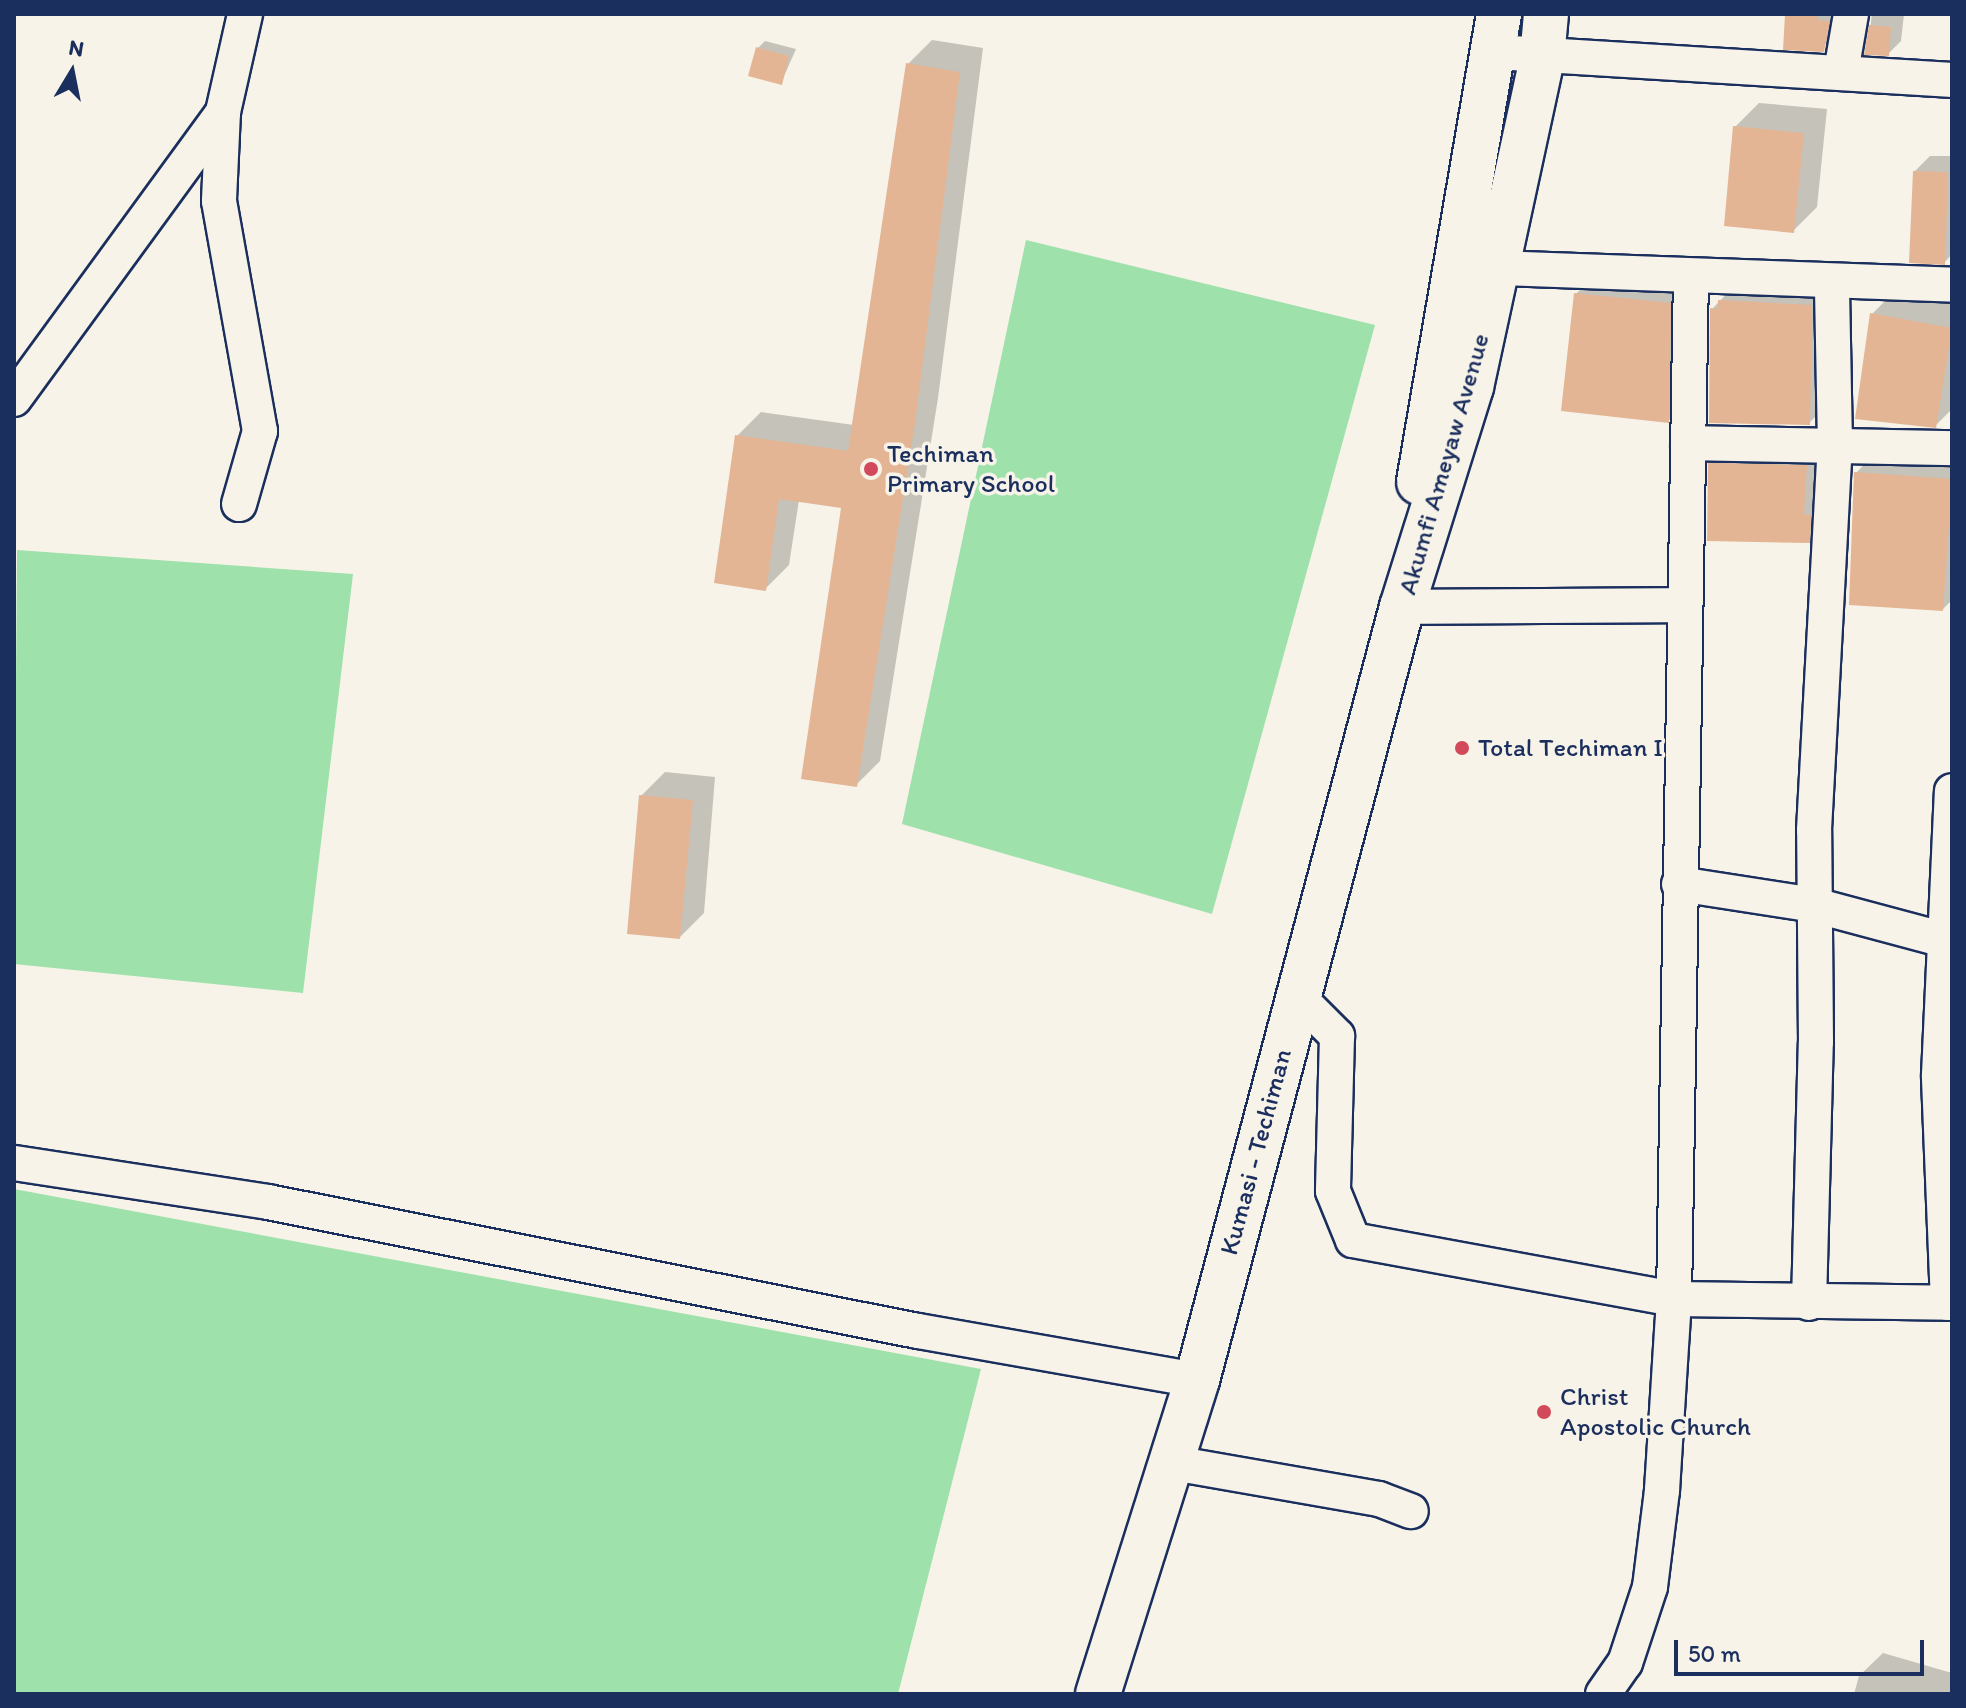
<!DOCTYPE html>
<html>
<head>
<meta charset="utf-8">
<style>
  body { margin:0 }
  #map { position:relative; width:1966px; height:1708px; overflow:hidden; background:#f7f3e8; font-family:Itim,sans-serif }
  div>[style] { position:absolute }
  .green>* { inset:0; background:#9ee1ab }
  .shadow>* { inset:0; background:#0003 }
  .building>* { inset:0; background:#e4b594 }
  .roads { filter:drop-shadow(2px 0 #1b2f5e) drop-shadow(-2px 0 #1b2f5e) drop-shadow(0 2px #1b2f5e) drop-shadow(0 -2px #1b2f5e) }
  .minor>* { height:34px; margin:-17px; padding:0 17px; transform-origin:17px; border-radius:17px; background:#f7f3e8 }
  .highway>* { height:44px; margin:-22px; padding:0 22px; transform-origin:22px; border-radius:22px; background:#f7f3e8 }
  .dots>* { width:22px; height:22px; translate:-50% -50%; box-sizing:border-box; border:4px solid #f7f3e8; border-radius:50% }
  span { translate:-50% -50%; white-space:nowrap; text-align:center; line-height:1.15; -webkit-text-stroke:7px #f7f3e8; paint-order:stroke }
  .poi-label { font-size:26px; color:#1b2f5e }
  .left { translate:0 -50%; text-align:left }
  .street-label { font-size:26px; color:#1b2f5e }
  .frame { position:absolute; inset:0; border:16px solid #1b2f5e; pointer-events:none }
  .north { position:absolute; left:32px; top:32px; width:80px; height:80px; -webkit-text-stroke:6px #f7f3e8; paint-order:stroke; rotate:10deg; font-size:22px; font-weight:700; line-height:32px; text-align:center; color:#1b2f5e }
  .north::after { content:''; display:block; margin:auto; width:28px; height:36px; background:#1b2f5e; clip-path:polygon(50% 0,100% 100%,50% 72%,0 100%) }
  .scale { position:absolute; left:1674px; top:1640px; width:250px; height:36px; box-sizing:border-box; border:4px solid #1b2f5e; border-top:0; padding-left:10px; font-size:24px; line-height:28px; white-space:nowrap; color:#1b2f5e; -webkit-text-stroke:6px #f7f3e8; paint-order:stroke }
</style>
</head>
<body>
<div id="map">
  <div class="green">
    <div style="clip-path:polygon(1026px 240px,1375px 325px,1212px 914px,902px 824px)"></div>
    <div style="clip-path:polygon(17px 550px,353px 574px,303px 993px,14px 964px)"></div>
    <div style="clip-path:polygon(14px 1189px,981px 1369px,898px 1694px,14px 1694px)"></div>
  </div>
  <div class="shadow">
    <div style="clip-path:polygon(1787px 14px,1835px 14px,1835px 34px,1820px 50px)"></div>
    <div style="clip-path:polygon(1872px 14px,1904px 14px,1901px 41px,1888px 54px,1867px 53px)"></div>
    <div style="clip-path:polygon(932px 40px,983px 48px,938px 398px,880px 761px,856px 785px,843px 507px,799px 500px,789px 565px,765px 589px,737px 436px,761px 412px,854px 425px,908px 64px)"></div>
    <div style="clip-path:polygon(765px 41px,796px 49px,781px 83px,758px 48px)"></div>
    <div style="clip-path:polygon(1759px 103px,1827px 109px,1817px 207px,1793px 231px,1735px 127px)"></div>
    <div style="clip-path:polygon(1930px 156px,1952px 156px,1952px 254px,1944px 263px,1915px 171px)"></div>
    <div style="clip-path:polygon(1600px 270px,1694px 280px,1692px 397px,1668px 421px,1576px 294px)"></div>
    <div style="clip-path:polygon(1744px 276px,1836px 282px,1833px 399px,1809px 423px,1712px 309px)"></div>
    <div style="clip-path:polygon(1896px 290px,1952px 301px,1952px 409px,1935px 426px,1872px 314px)"></div>
    <div style="clip-path:polygon(1734px 440px,1830px 442px,1833px 517px,1809px 541px,1710px 464px)"></div>
    <div style="clip-path:polygon(1879px 449px,1952px 454px,1952px 600px,1943px 609px,1856px 473px)"></div>
    <div style="clip-path:polygon(665px 772px,715px 777px,704px 913px,680px 937px,641px 796px)"></div>
    <div style="clip-path:polygon(1883px 1653px,1952px 1673px,1952px 1694px,1854px 1694px,1859px 1676px)"></div>
  </div>
  <div class="building">
    <div style="clip-path:polygon(1785px 14px,1818px 14px,1818px 20px,1830px 21px,1824px 52px,1783px 50px)"></div>
    <div style="clip-path:polygon(1869px 25px,1891px 27px,1889px 56px,1864px 55px)"></div>
    <div style="clip-path:polygon(756px 47px,789px 56px,782px 85px,748px 76px)"></div>
    <div style="clip-path:polygon(906px 63px,960px 72px,915px 423px,857px 787px,801px 779px,841px 508px,779px 499px,766px 591px,714px 583px,735px 435px,848px 451px)"></div>
    <div style="clip-path:polygon(1733px 126px,1804px 133px,1794px 233px,1724px 226px)"></div>
    <div style="clip-path:polygon(1913px 171px,1948px 172px,1945px 265px,1909px 263px)"></div>
    <div style="clip-path:polygon(1574px 293px,1671px 303px,1669px 423px,1561px 411px)"></div>
    <div style="clip-path:polygon(1718px 300px,1812px 305px,1810px 425px,1709px 423px,1710px 308px,1718px 309px)"></div>
    <div style="clip-path:polygon(1870px 313px,1952px 328px,1936px 428px,1855px 419px)"></div>
    <div style="clip-path:polygon(1708px 463px,1807px 465px,1804px 514px,1811px 515px,1810px 543px,1707px 541px)"></div>
    <div style="clip-path:polygon(1854px 472px,1952px 479px,1943px 611px,1849px 605px)"></div>
    <div style="clip-path:polygon(639px 795px,693px 800px,680px 939px,627px 934px)"></div>
  </div>
  <div class="roads">
    <div class="minor">
      <div style="left:1496px;top:52px;width:457px;rotate:3.5deg"></div>
      <div style="left:1841px;top:72px;width:59px;rotate:-80.2deg"></div>
      <div style="left:223px;top:112px;width:89px;rotate:92.6deg"></div>
      <div style="left:219px;top:201px;width:234px;rotate:79.9deg"></div>
      <div style="left:260px;top:431px;width:76px;rotate:106deg"></div>
      <div style="left:1499px;top:268px;width:453px;rotate:2.1deg"></div>
      <div style="left:14px;top:399px;width:355px;rotate:-53.9deg"></div>
      <div style="left:223px;top:112px;width:100px;rotate:-77.3deg"></div>
      <div style="left:1688px;top:443px;width:264px;rotate:1.1deg"></div>
      <div style="left:1402px;top:607px;width:283px;rotate:-0.4deg"></div>
      <div style="left:1679px;top:884px;width:137px;rotate:8.8deg"></div>
      <div style="left:1814px;top:905px;width:143px;rotate:15deg"></div>
      <div style="left:1297px;top:996px;width:57px;rotate:45deg"></div>
      <div style="left:1337px;top:1036px;width:155px;rotate:91.5deg"></div>
      <div style="left:1333px;top:1191px;width:53px;rotate:67.8deg"></div>
      <div style="left:1353px;top:1240px;width:326px;rotate:10.4deg"></div>
      <div style="left:1674px;top:1299px;width:278px;rotate:0.8deg"></div>
      <div style="left:14px;top:1163px;width:257px;rotate:8.7deg"></div>
      <div style="left:268px;top:1202px;width:663px;rotate:11.23deg"></div>
      <div style="left:918px;top:1331px;width:283px;rotate:10deg"></div>
      <div style="left:1809px;top:1303px;width:261px;rotate:-88.5deg"></div>
      <div style="left:1816px;top:1042px;width:212px;rotate:-90.5deg"></div>
      <div style="left:1814px;top:830px;width:386px;rotate:-86.9deg"></div>
      <div style="left:1835px;top:445px;width:163px;rotate:-91.1deg"></div>
      <div style="left:1948px;top:1303px;width:228px;rotate:-92.3deg"></div>
      <div style="left:1939px;top:1075px;width:284px;rotate:-87.4deg"></div>
      <div style="left:1173px;top:1463px;width:209px;rotate:9.9deg"></div>
      <div style="left:1379px;top:1499px;width:34px;rotate:21deg"></div>
      <div style="left:1603px;top:1694px;width:38px;rotate:-55deg"></div>
      <div style="left:1625px;top:1663px;width:80px;rotate:-71.8deg"></div>
      <div style="left:1650px;top:1587px;width:98px;rotate:-82.9deg"></div>
      <div style="left:1662px;top:1490px;width:191px;rotate:-86.4deg"></div>
      <div style="left:1674px;top:1299px;width:1021px;rotate:-89.05deg"></div>
    </div>
    <div class="highway">
      <div style="left:1419px;top:482px;width:475px;rotate:-80.3deg"></div>
      <div style="left:1098px;top:1694px;width:329px;rotate:-72.5deg"></div>
      <div style="left:1197px;top:1380px;width:800px;rotate:-75.15deg"></div>
      <div style="left:1402px;top:607px;width:231px;rotate:-72.6deg"></div>
      <div style="left:1471px;top:387px;width:337px;rotate:-77.8deg"></div>
      <div style="left:1542px;top:58px;width:44px;rotate:-84.8deg"></div>
    </div>
  </div>
  <div class="dots">
    <div style="left:871px;top:469px;background:#d1495b"></div>
    <div style="left:1462px;top:748px;background:#d1495b"></div>
    <div style="left:1544px;top:1412px;background:#d1495b"></div>
  </div>
  <div class="poi-label">
    <span class="left" style="left:887px;top:469px">Techiman<br>Primary School</span>
    <span class="left" style="left:1478px;top:748px">Total Techiman I</span>
    <span class="left" style="left:1560px;top:1412px">Christ<br>Apostolic Church</span>
  </div>
  <div class="street-label">
    <span style="left:1444px;top:464px;rotate:-74deg">Akumfi Ameyaw Avenue</span>
    <span style="left:1256px;top:1152px;rotate:-75deg">Kumasi - Techiman</span>
  </div>
  <div class="frame"></div>
  <div class="north">N</div>
  <div class="scale">50 m</div>
</div>
</body>
</html>
